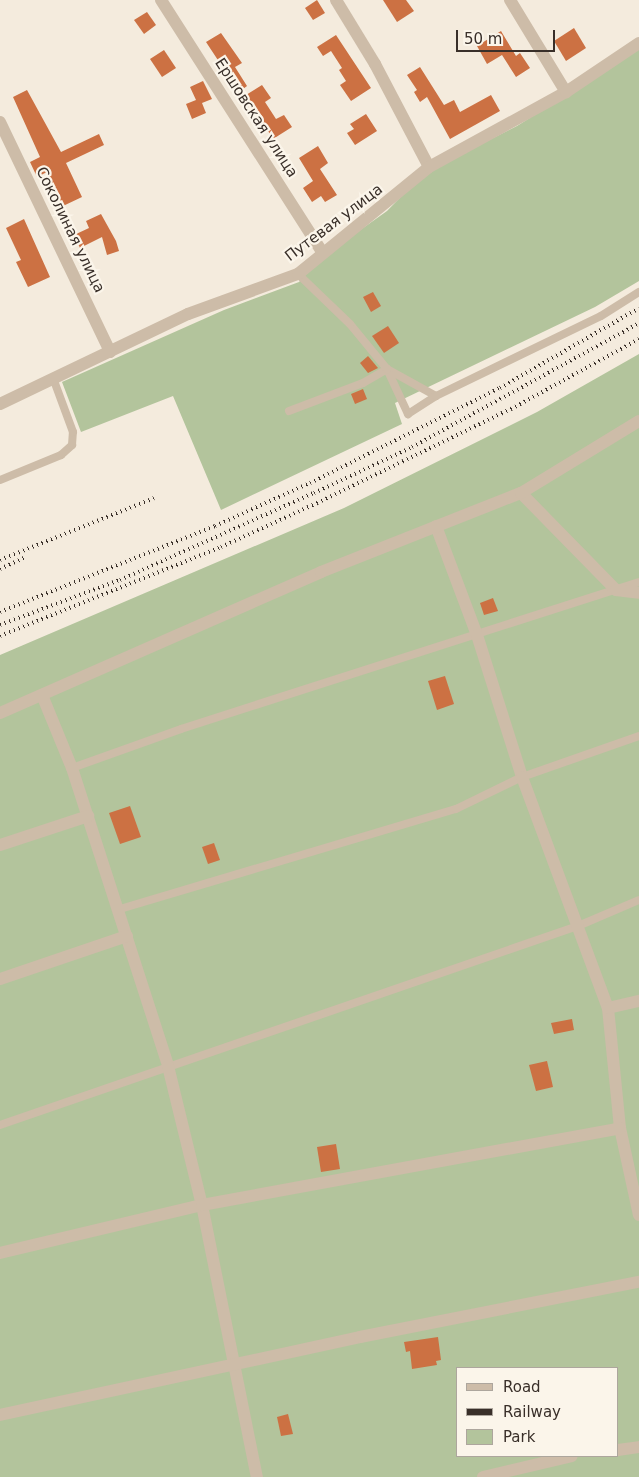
<!DOCTYPE html>
<html>
<head>
<meta charset="utf-8">
<style>
  body { margin:0 }
  #map { position:relative; width:639px; height:1477px; overflow:hidden; background:#f4ebdd; font-family:"DejaVu Sans",sans-serif }
  div>[style] { position:absolute }
  .green>* { inset:0; background:#b3c49c }
  .building>* { inset:0; background:#cc7143 }
  .service>* { height:8px; margin:-4px; padding:0 4px; transform-origin:4px; border-radius:4px; background:#cdbca8 }
  .minor>* { height:12px; margin:-6px; padding:0 6px; transform-origin:6px; border-radius:6px; background:#cdbca8 }
  .rail>* { height:4px; margin-top:-2px; transform-origin:0; background:repeating-linear-gradient(90deg,#392f29 0 1px,transparent 0 5px) }
  span { translate:-50% -50%; white-space:nowrap; text-align:center; line-height:1.15; -webkit-text-stroke:4.5px #fbf5ea; paint-order:stroke }
  .street-label { font-size:15px; color:#392f29 }
  .legend { position:absolute; left:456px; top:1367px; width:162px; height:90px; box-sizing:border-box; background:#fbf5ea; border:1px solid #ada69d; margin:0; padding:6px 9px; list-style:none; font-size:15px; color:#392f29 }
  .legend li { display:flex; align-items:center; gap:10px; height:25px }
  .legend b { width:25px; border:1px solid #ada69d }
  .scale { position:absolute; left:456px; top:30px; width:99px; height:22px; box-sizing:border-box; border:2px solid #392f29; border-top:0; padding-left:6px; font-size:15px; line-height:18px; white-space:nowrap; color:#392f29; -webkit-text-stroke:4px #fbf5ea; paint-order:stroke }
</style>
</head>
<body>
<div id="map">
  <div class="green">
    <div style="clip-path:polygon(639px 49px,639px 281px,595px 307px,395px 403px,402px 424px,221px 510px,173px 396px,81px 432px,62px 382px,224px 310px,299px 282px,321px 258px,387px 211px,424px 173px,517px 126px)"></div>
    <div style="clip-path:polygon(evenodd,639px 354px,639px 1477px,0 1477px,0 655px,344px 508px,537px 412px,639px 354px,458px 1368px,618px 1368px,618px 1456px,458px 1456px,458px 1368px)"></div>
  </div>
  <div class="building">
    <div style="clip-path:polygon(317px 0,325px 13px,313px 20px,305px 8px)"></div>
    <div style="clip-path:polygon(383px 0,406px 0,414px 11px,397px 22px)"></div>
    <div style="clip-path:polygon(147px 12px,156px 25px,144px 34px,134px 20px)"></div>
    <div style="clip-path:polygon(574px 28px,586px 48px,566px 61px,554px 41px)"></div>
    <div style="clip-path:polygon(501px 31px,516px 56px,520px 53px,530px 68px,516px 77px,502px 55px,487px 64px,477px 46px)"></div>
    <div style="clip-path:polygon(221px 33px,242px 63px,235px 67px,247px 86px,239px 92px,206px 42px)"></div>
    <div style="clip-path:polygon(336px 35px,371px 88px,351px 101px,340px 85px,346px 81px,339px 70px,342px 68px,331px 51px,323px 56px,317px 47px)"></div>
    <div style="clip-path:polygon(164px 50px,176px 68px,162px 77px,150px 59px)"></div>
    <div style="clip-path:polygon(420px 67px,444px 105px,454px 100px,460px 112px,491px 95px,500px 111px,450px 139px,427px 97px,420px 102px,414px 92px,417px 90px,407px 75px)"></div>
    <div style="clip-path:polygon(203px 81px,212px 99px,202px 103px,206px 113px,192px 119px,186px 104px,196px 100px,190px 87px)"></div>
    <div style="clip-path:polygon(262px 85px,271px 98px,265px 102px,276px 119px,284px 115px,292px 127px,273px 139px,246px 95px)"></div>
    <div style="clip-path:polygon(27px 90px,61px 152px,99px 134px,104px 145px,66px 163px,82px 197px,63px 206px,47px 172px,37px 177px,30px 162px,40px 157px,13px 97px)"></div>
    <div style="clip-path:polygon(366px 114px,377px 131px,355px 145px,347px 133px,354px 129px,350px 124px)"></div>
    <div style="clip-path:polygon(318px 146px,328px 163px,320px 169px,337px 195px,325px 202px,321px 196px,312px 202px,303px 188px,313px 181px,299px 158px)"></div>
    <div style="clip-path:polygon(101px 214px,116px 241px,119px 251px,107px 255px,102px 237px,80px 248px,74px 235px,89px 228px,86px 221px)"></div>
    <div style="clip-path:polygon(24px 219px,50px 277px,28px 287px,16px 262px,21px 260px,6px 228px)"></div>
    <div style="clip-path:polygon(373px 292px,381px 306px,371px 312px,363px 297px)"></div>
    <div style="clip-path:polygon(388px 326px,399px 343px,384px 353px,372px 336px)"></div>
    <div style="clip-path:polygon(368px 356px,378px 368px,368px 373px,360px 363px)"></div>
    <div style="clip-path:polygon(363px 389px,367px 399px,355px 404px,351px 394px)"></div>
    <div style="clip-path:polygon(493px 598px,498px 611px,484px 615px,480px 603px)"></div>
    <div style="clip-path:polygon(445px 676px,454px 704px,437px 710px,428px 681px)"></div>
    <div style="clip-path:polygon(130px 806px,141px 837px,120px 844px,109px 813px)"></div>
    <div style="clip-path:polygon(214px 843px,220px 860px,208px 864px,202px 847px)"></div>
    <div style="clip-path:polygon(572px 1019px,574px 1030px,554px 1034px,551px 1023px)"></div>
    <div style="clip-path:polygon(547px 1061px,553px 1087px,536px 1091px,529px 1065px)"></div>
    <div style="clip-path:polygon(336px 1144px,340px 1169px,321px 1172px,317px 1147px)"></div>
    <div style="clip-path:polygon(438px 1337px,441px 1360px,436px 1361px,437px 1365px,412px 1369px,410px 1351px,406px 1352px,404px 1342px)"></div>
    <div style="clip-path:polygon(288px 1414px,293px 1434px,281px 1436px,277px 1417px)"></div>
  </div>
  <div class="service">
    <div style="left:436px;top:396px;width:56px;rotate:-151.1deg"></div>
    <div style="left:387px;top:369px;width:50px;rotate:65deg"></div>
    <div style="left:408px;top:414px;width:33px;rotate:-33deg"></div>
    <div style="left:436px;top:396px;width:183px;rotate:-25.9deg"></div>
    <div style="left:601px;top:316px;width:45px;rotate:-32.3deg"></div>
    <div style="left:289px;top:411px;width:79px;rotate:-20.7deg"></div>
    <div style="left:363px;top:383px;width:28px;rotate:-30deg"></div>
    <div style="left:387px;top:369px;width:58px;rotate:-129.4deg"></div>
    <div style="left:350px;top:324px;width:72px;rotate:-136.1deg"></div>
    <div style="left:0;top:480px;width:66px;rotate:-22.3deg"></div>
    <div style="left:61px;top:455px;width:15px;rotate:-42deg"></div>
    <div style="left:72px;top:445px;width:13px;rotate:-86deg"></div>
    <div style="left:73px;top:432px;width:58px;rotate:-110.3deg"></div>
    <div style="left:72px;top:768px;width:116px;rotate:-19.7deg"></div>
    <div style="left:181px;top:729px;width:481px;rotate:-17.8deg"></div>
    <div style="left:120px;top:909px;width:351px;rotate:-16.6deg"></div>
    <div style="left:456px;top:809px;width:73px;rotate:-25.9deg"></div>
    <div style="left:522px;top:777px;width:124px;rotate:-19.3deg"></div>
    <div style="left:0;top:1125px;width:611px;rotate:-19deg"></div>
    <div style="left:578px;top:926px;width:66px;rotate:-23.1deg"></div>
  </div>
  <div class="minor">
    <div style="left:161px;top:0;width:300px;rotate:57.4deg"></div>
    <div style="left:336px;top:0;width:75px;rotate:58.6deg"></div>
    <div style="left:375px;top:64px;width:116px;rotate:62.3deg"></div>
    <div style="left:510px;top:0;width:108px;rotate:58.7deg"></div>
    <div style="left:0;top:122px;width:255px;rotate:64.4deg"></div>
    <div style="left:0;top:404px;width:208px;rotate:-25.6deg"></div>
    <div style="left:188px;top:314px;width:117px;rotate:-20deg"></div>
    <div style="left:298px;top:274px;width:169px;rotate:-39.2deg"></div>
    <div style="left:429px;top:167px;width:156px;rotate:-28.7deg"></div>
    <div style="left:566px;top:92px;width:88px;rotate:-33.9deg"></div>
    <div style="left:521px;top:493px;width:136px;rotate:45.6deg"></div>
    <div style="left:616px;top:590px;width:23px;rotate:7deg"></div>
    <div style="left:436px;top:526px;width:116px;rotate:69.4deg"></div>
    <div style="left:477px;top:635px;width:149px;rotate:72.4deg"></div>
    <div style="left:522px;top:777px;width:246px;rotate:69.6deg"></div>
    <div style="left:608px;top:1008px;width:121px;rotate:84.3deg"></div>
    <div style="left:620px;top:1128px;width:89px;rotate:77.7deg"></div>
    <div style="left:42px;top:695px;width:79px;rotate:67.7deg"></div>
    <div style="left:72px;top:768px;width:313px;rotate:72.1deg"></div>
    <div style="left:168px;top:1066px;width:143px;rotate:76.3deg"></div>
    <div style="left:202px;top:1205px;width:278px;rotate:78.6deg"></div>
    <div style="left:0;top:713px;width:351px;rotate:-23.7deg"></div>
    <div style="left:321px;top:572px;width:215px;rotate:-21.6deg"></div>
    <div style="left:521px;top:493px;width:138px;rotate:-31.4deg"></div>
    <div style="left:0;top:845px;width:93px;rotate:-18.2deg"></div>
    <div style="left:0;top:979px;width:134px;rotate:-18.7deg"></div>
    <div style="left:608px;top:1008px;width:32px;rotate:-13deg"></div>
    <div style="left:0;top:1253px;width:208px;rotate:-13.4deg"></div>
    <div style="left:202px;top:1205px;width:425px;rotate:-10.4deg"></div>
    <div style="left:0;top:1415px;width:368px;rotate:-12.2deg"></div>
    <div style="left:360px;top:1337px;width:284px;rotate:-11.2deg"></div>
    <div style="left:618px;top:1450px;width:21px;rotate:-8deg"></div>
    <div style="left:483px;top:1477px;width:91px;rotate:-13.3deg"></div>
  </div>
  <div class="rail">
    <div style="left:0;top:560px;width:166px;rotate:-21.9deg"></div>
    <div style="left:0;top:569px;width:29px;rotate:-25deg"></div>
    <div style="left:0;top:612px;width:232px;rotate:-21.8deg"></div>
    <div style="left:215px;top:526px;width:104px;rotate:-24.4deg"></div>
    <div style="left:310px;top:483px;width:212px;rotate:-26.6deg"></div>
    <div style="left:500px;top:388px;width:160px;rotate:-29.9deg"></div>
    <div style="left:0;top:625px;width:128px;rotate:-20.6deg"></div>
    <div style="left:120px;top:580px;width:213px;rotate:-24.2deg"></div>
    <div style="left:314px;top:493px;width:108px;rotate:-25.1deg"></div>
    <div style="left:412px;top:447px;width:259px;rotate:-28.6deg"></div>
    <div style="left:0;top:636px;width:238px;rotate:-21.9deg"></div>
    <div style="left:221px;top:547px;width:106px;rotate:-24.6deg"></div>
    <div style="left:317px;top:503px;width:216px;rotate:-25.9deg"></div>
    <div style="left:511px;top:409px;width:146px;rotate:-28.7deg"></div>
  </div>
  <div class="street-label">
    <span style="left:256px;top:118px;rotate:57deg">Ершовская улица</span>
    <span style="left:334px;top:223px;rotate:-37deg">Путевая улица</span>
    <span style="left:70px;top:230px;rotate:64deg">Соколиная улица</span>
  </div>
  <ul class="legend">
  <li><b style="height:6px;background:#cdbca8"></b>Road</li>
  <li><b style="height:6px;background:#392f29"></b>Railway</li>
  <li><b style="height:14px;background:#b3c49c"></b>Park</li>
  </ul>
  <div class="scale">50 m</div>
</div>
</body>
</html>
